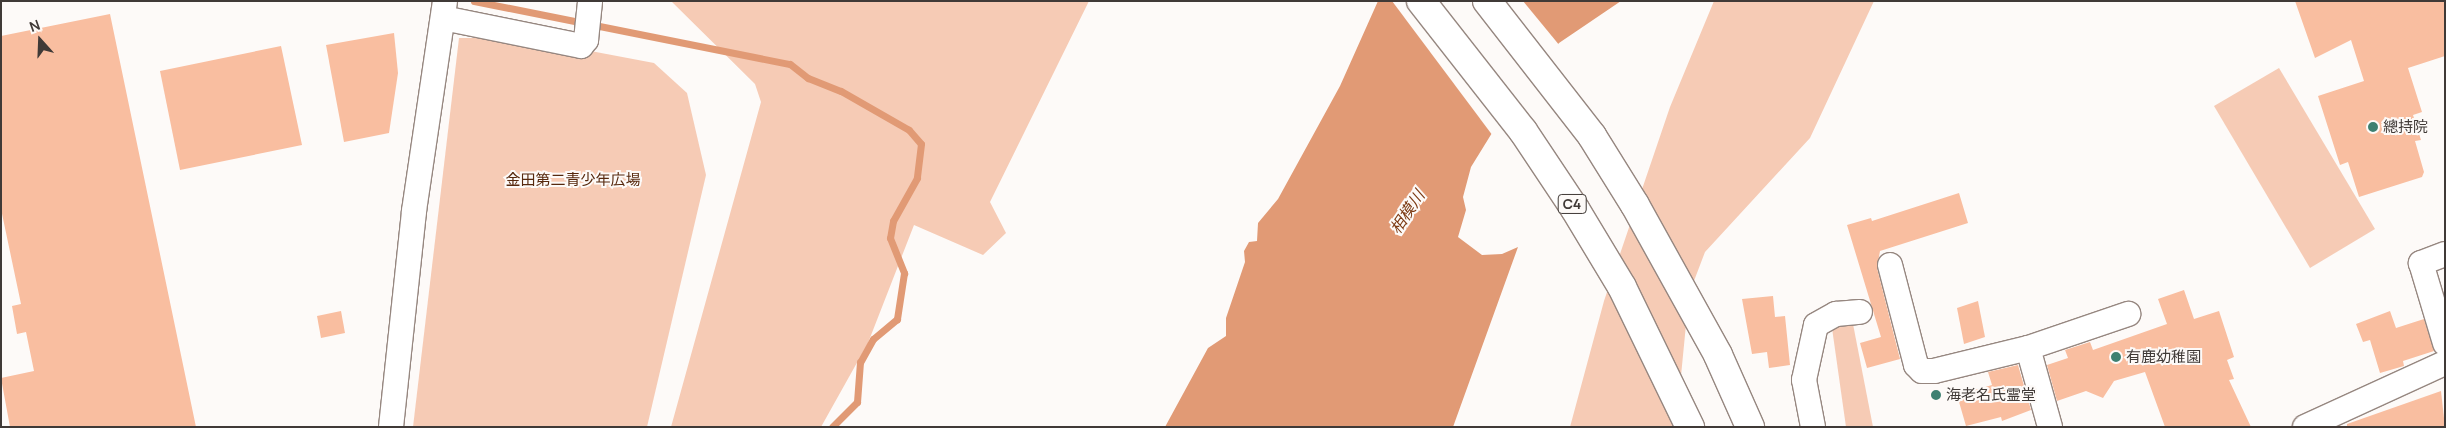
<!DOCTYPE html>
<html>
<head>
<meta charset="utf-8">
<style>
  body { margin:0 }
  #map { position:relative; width:2446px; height:428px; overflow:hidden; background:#fdfaf8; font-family:Manrope,"Noto Sans JP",sans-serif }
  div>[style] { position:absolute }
  .green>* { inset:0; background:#f6cbb5 }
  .water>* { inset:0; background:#e19a75 }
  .pier>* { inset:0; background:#fdfaf8 }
  .stream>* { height:7px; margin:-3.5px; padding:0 3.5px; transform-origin:3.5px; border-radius:3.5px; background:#e19a75 }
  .building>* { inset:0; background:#f9bea0 }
  .roads { filter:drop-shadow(1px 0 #968780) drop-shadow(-1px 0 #968780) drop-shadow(0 1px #968780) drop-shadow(0 -1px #968780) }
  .minor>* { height:24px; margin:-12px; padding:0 12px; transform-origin:12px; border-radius:12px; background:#fff }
  .highway>* { height:28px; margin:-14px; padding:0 14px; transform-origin:14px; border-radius:14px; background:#fff }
  .dots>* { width:14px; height:14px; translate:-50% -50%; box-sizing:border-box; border:2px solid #fdfaf8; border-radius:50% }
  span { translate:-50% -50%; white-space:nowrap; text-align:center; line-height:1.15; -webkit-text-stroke:4px #fdfaf8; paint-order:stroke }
  .shield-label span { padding:1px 4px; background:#fdfaf8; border:1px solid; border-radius:4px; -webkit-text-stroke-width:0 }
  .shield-label { font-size:14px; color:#403a37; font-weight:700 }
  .poi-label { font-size:15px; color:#403a37 }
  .left { translate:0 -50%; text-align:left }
  .park-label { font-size:15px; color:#57290e }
  .water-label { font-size:16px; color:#7d3b14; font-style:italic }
  .frame { position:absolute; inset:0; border:2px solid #403a37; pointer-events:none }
  .north { position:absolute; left:15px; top:15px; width:50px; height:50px; -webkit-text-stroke:4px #fdfaf8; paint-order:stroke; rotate:340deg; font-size:14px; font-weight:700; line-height:20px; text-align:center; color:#403a37 }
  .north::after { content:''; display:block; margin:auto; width:18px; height:22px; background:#403a37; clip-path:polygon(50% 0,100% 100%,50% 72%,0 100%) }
</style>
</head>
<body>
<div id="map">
  <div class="green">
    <div style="clip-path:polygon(671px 1px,1089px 1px,990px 202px,1006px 233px,983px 255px,914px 225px,868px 343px,821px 427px,671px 427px,761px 102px,755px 84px)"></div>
    <div style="clip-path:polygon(1714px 1px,1874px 1px,1810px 138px,1705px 252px,1689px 294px,1676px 427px,1570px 427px,1604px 301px,1670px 107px)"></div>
    <div style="clip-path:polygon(459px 38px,522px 38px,654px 63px,687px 93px,706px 175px,647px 427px,413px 427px)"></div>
    <div style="clip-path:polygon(2279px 68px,2375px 229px,2310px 268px,2214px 106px)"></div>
    <div style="clip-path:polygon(1831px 321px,1853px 324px,1873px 427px,1846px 427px)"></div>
  </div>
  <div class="water">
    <div style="clip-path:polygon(1378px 1px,1621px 1px,1559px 43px,1492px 133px,1471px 167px,1463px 197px,1466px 210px,1458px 237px,1482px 255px,1502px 254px,1518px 247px,1453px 427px,1165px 427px,1208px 348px,1226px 336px,1226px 318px,1245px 262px,1244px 251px,1249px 242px,1257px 241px,1258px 223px,1278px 199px,1340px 86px)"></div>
  </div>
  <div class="pier">
    <div style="clip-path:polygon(1392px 1px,1523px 1px,1560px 46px,1493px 136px)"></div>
  </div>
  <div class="stream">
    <div style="left:474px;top:1px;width:322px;rotate:11.3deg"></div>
    <div style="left:790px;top:64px;width:23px;rotate:38deg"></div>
    <div style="left:808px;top:78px;width:35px;rotate:22deg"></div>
    <div style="left:841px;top:91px;width:78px;rotate:29.8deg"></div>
    <div style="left:909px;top:130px;width:18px;rotate:49deg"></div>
    <div style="left:921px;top:144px;width:34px;rotate:97deg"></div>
    <div style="left:917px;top:178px;width:49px;rotate:119.2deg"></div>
    <div style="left:893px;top:221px;width:17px;rotate:100deg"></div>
    <div style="left:890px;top:238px;width:38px;rotate:68deg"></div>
    <div style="left:904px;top:273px;width:47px;rotate:98.7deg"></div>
    <div style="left:897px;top:319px;width:31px;rotate:140deg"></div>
    <div style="left:873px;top:339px;width:26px;rotate:119deg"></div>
    <div style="left:860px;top:362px;width:40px;rotate:94.3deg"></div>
    <div style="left:857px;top:402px;width:35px;rotate:135deg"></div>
  </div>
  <div class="building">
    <div style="clip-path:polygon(2295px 1px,2445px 1px,2445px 56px,2408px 68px,2422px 112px,2413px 115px,2421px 140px,2415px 141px,2424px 172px,2422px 177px,2359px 197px,2348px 162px,2340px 165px,2318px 96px,2364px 81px,2351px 40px,2315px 58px)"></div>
    <div style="clip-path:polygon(110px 14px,196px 427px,10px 427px,1px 378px,34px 371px,26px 332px,17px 334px,12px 306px,21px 304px,1px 209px,1px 36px)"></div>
    <div style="clip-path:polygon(394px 33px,398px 73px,389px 133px,344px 142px,326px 45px)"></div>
    <div style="clip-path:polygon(281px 46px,302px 145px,180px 170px,160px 71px)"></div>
    <div style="clip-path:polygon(1959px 193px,1968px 223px,1880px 251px,1877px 268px,1900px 359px,1867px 368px,1860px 343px,1881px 337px,1847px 225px,1871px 218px,1872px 221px)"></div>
    <div style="clip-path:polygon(2184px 290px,2194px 319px,2219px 311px,2234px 357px,2227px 360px,2234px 379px,2229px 380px,2251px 427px,2165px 427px,2145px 372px,2114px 381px,2103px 398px,2086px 391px,2057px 401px,2047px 365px,2068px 358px,2065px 350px,2090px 342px,2093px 350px,2167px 324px,2158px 299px)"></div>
    <div style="clip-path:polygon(1773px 296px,1775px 317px,1785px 316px,1790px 365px,1769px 368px,1767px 352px,1752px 354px,1742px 299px)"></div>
    <div style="clip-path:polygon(1978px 301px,1985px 337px,1964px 344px,1957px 308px)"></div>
    <div style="clip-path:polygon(341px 311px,345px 333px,321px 338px,317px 316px)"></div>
    <div style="clip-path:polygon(2390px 311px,2396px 328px,2424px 319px,2434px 351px,2403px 361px,2404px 366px,2380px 373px,2370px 340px,2363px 342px,2356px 324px)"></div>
    <div style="clip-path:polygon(2018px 365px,2031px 410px,2002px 421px,2001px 417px,1966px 426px,1957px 395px,1992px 385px,1988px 372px)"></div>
    <div style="clip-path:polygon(2441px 391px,2445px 427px,2347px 427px,2347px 424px)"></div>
  </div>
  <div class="roads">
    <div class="minor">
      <div style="left:443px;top:18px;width:141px;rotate:11.5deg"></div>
      <div style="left:581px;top:46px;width:8px;rotate:-50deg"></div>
      <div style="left:586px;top:40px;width:39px;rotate:-84deg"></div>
      <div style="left:2445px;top:254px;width:26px;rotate:159deg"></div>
      <div style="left:2421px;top:263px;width:84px;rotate:73.3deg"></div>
      <div style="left:1890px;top:265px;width:103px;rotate:75.4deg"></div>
      <div style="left:1916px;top:365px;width:8px;rotate:45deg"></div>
      <div style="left:1922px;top:371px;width:12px"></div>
      <div style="left:1934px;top:371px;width:97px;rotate:-13.7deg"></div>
      <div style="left:2028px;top:348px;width:82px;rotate:74.4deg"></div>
      <div style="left:2028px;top:348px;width:106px;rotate:-18.8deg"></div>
      <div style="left:391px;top:427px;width:217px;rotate:-83.9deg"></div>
      <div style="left:414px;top:211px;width:212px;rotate:-81.6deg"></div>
      <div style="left:1813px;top:427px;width:48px;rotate:-100.8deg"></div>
      <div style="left:1804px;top:380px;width:56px;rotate:-77.7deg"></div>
      <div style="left:1816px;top:325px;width:23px;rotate:-29deg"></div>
      <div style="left:1836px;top:314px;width:24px;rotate:-5deg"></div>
      <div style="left:2305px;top:427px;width:154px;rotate:-24.6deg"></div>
    </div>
    <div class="highway">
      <div style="left:1421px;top:1px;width:165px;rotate:51.9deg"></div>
      <div style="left:1523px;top:131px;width:94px;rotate:56.3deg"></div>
      <div style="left:1575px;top:209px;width:91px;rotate:58.9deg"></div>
      <div style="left:1622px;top:287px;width:156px;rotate:64.1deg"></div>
      <div style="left:1487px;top:1px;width:171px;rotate:52.1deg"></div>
      <div style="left:1592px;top:136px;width:81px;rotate:58.1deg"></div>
      <div style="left:1635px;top:205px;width:171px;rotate:61deg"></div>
      <div style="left:1718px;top:355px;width:79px;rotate:66deg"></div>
    </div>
  </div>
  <div class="dots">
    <div style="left:2373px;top:127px;background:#3d8071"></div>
    <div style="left:2116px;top:357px;background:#3d8071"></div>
    <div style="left:1936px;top:395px;background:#3d8071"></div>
  </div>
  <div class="shield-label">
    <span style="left:1572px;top:204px">C4</span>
  </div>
  <div class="poi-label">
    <span class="left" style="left:2383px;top:127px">總持院</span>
    <span class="left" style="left:2126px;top:357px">有鹿幼稚園</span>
    <span class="left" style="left:1946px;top:395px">海老名氏霊堂</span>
  </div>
  <div class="park-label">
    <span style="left:573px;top:180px">金田第二青少年広場</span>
  </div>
  <div class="water-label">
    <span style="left:1407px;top:212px;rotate:-56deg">相模川</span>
  </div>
  <div class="frame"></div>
  <div class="north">N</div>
</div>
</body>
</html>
